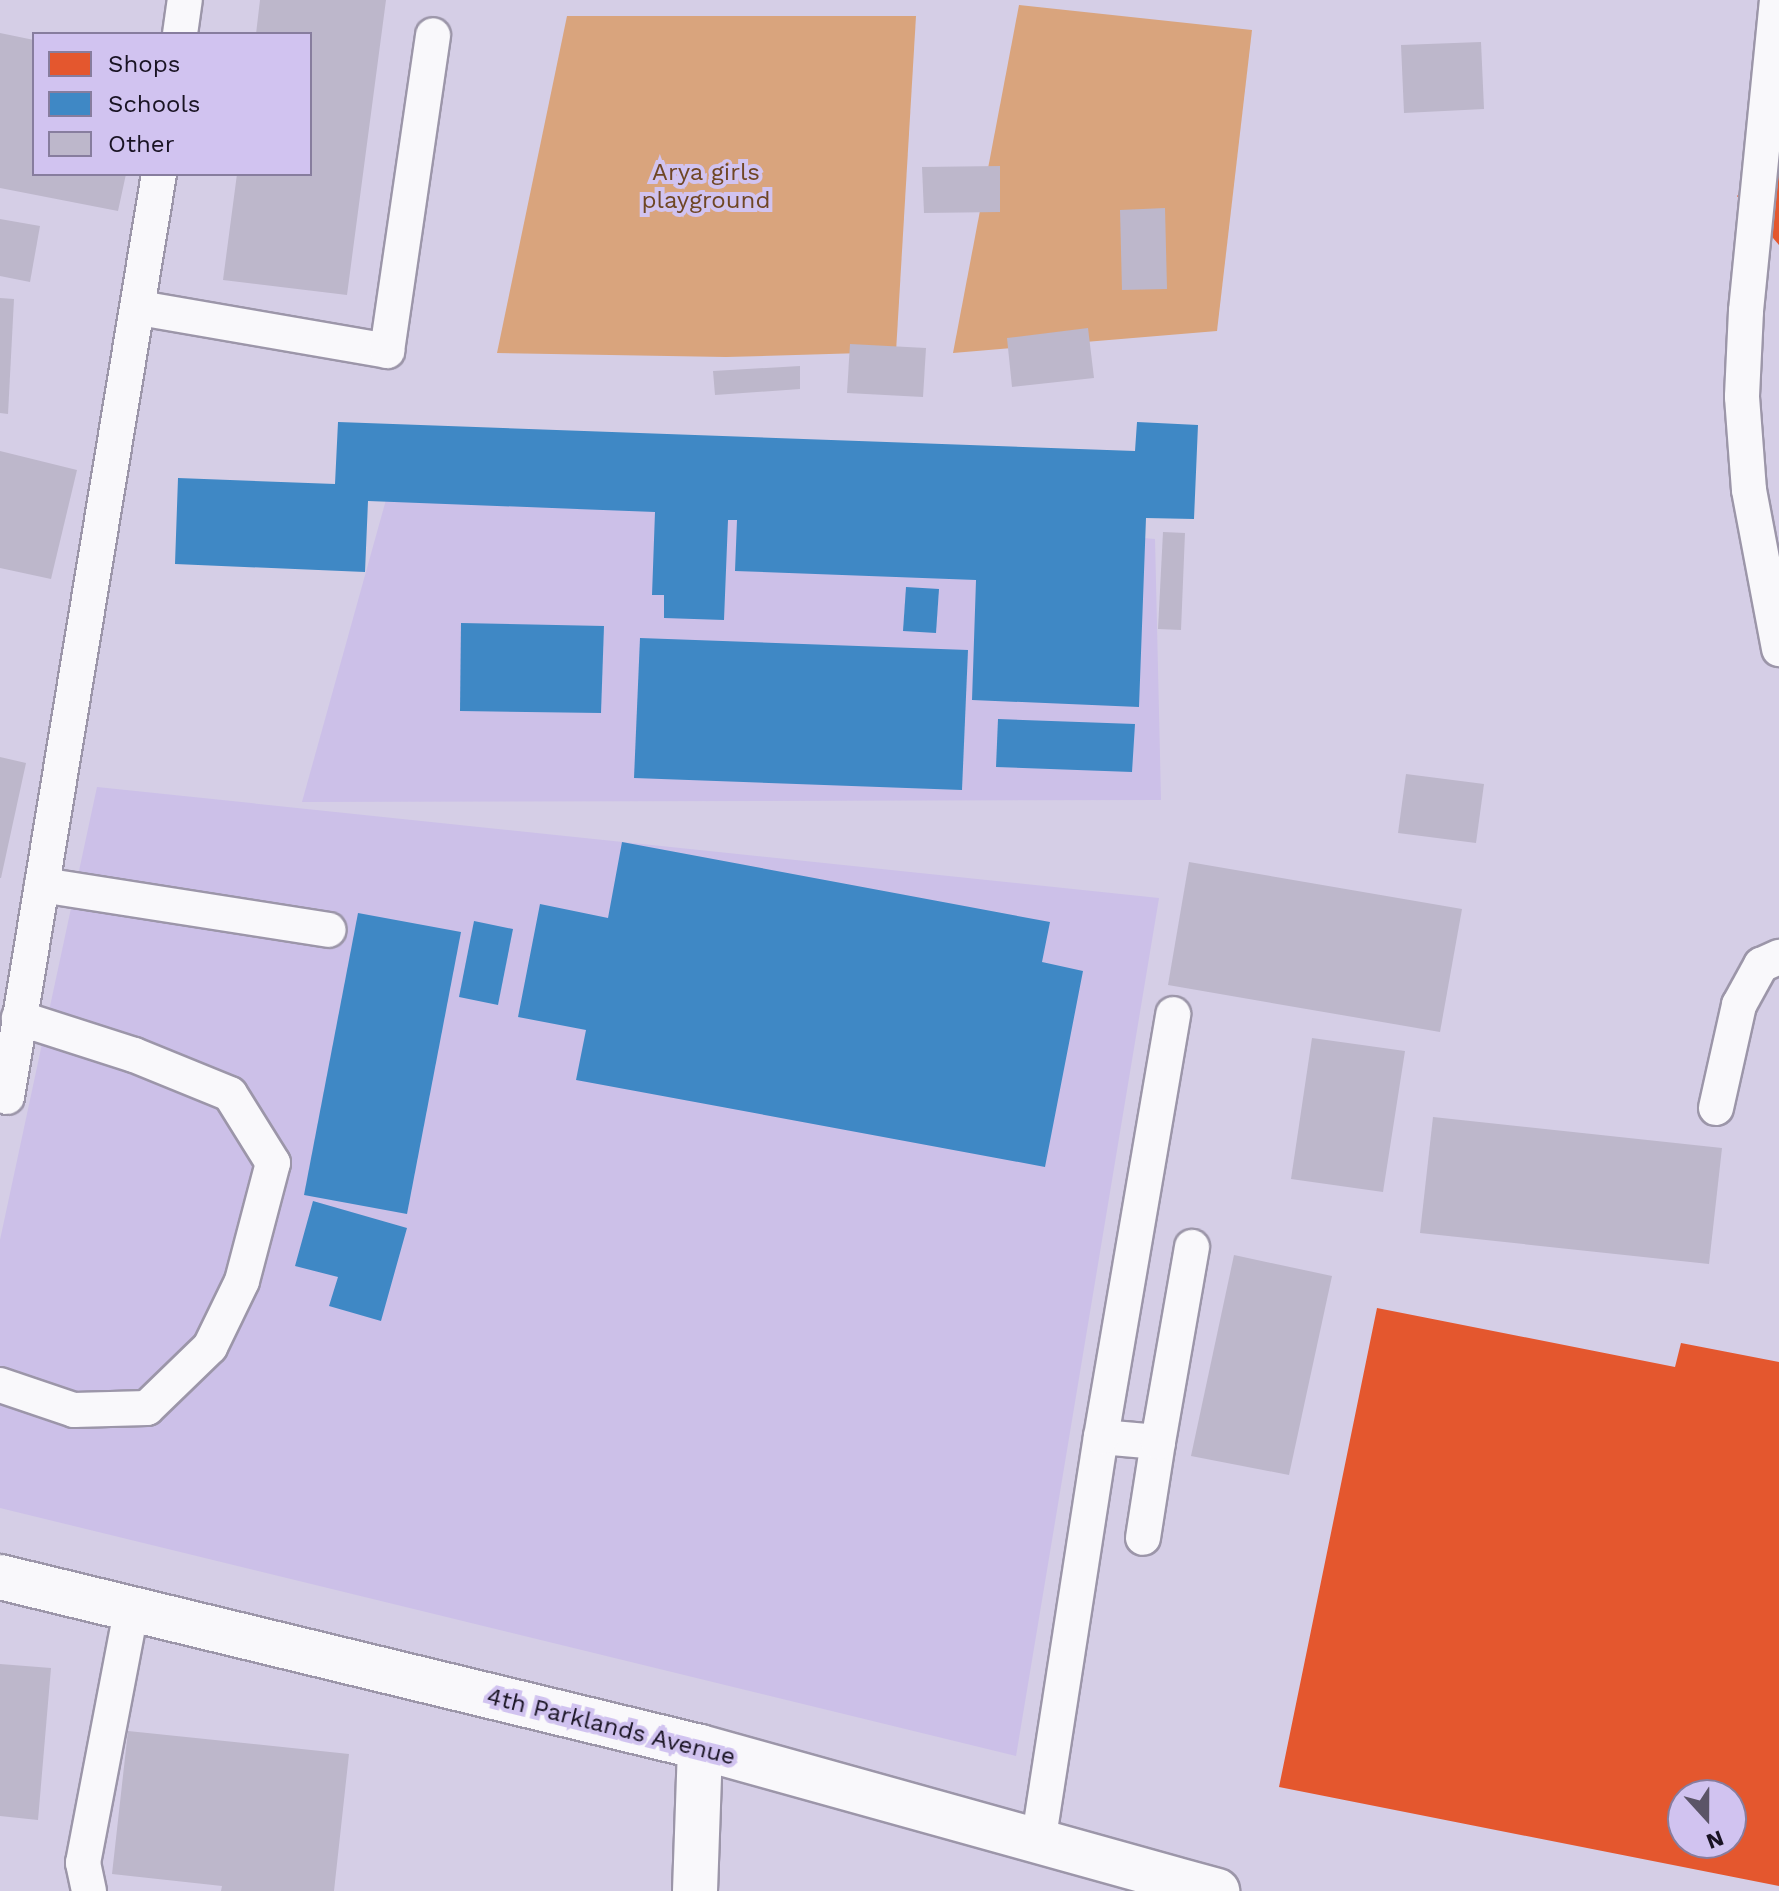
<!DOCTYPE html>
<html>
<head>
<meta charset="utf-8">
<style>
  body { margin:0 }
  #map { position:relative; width:1779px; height:1891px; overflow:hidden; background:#d5cee6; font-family:"Work Sans",sans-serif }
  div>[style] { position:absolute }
  .built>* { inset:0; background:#ccc0e8 }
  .green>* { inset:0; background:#d9a47d }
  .shops>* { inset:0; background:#e4572e }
  .schools>* { inset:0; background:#3f88c5 }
  .building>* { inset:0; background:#bdb7cb }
  .roads { filter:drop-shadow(2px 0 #9c96a9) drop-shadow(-2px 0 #9c96a9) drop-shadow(0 2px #9c96a9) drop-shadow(0 -2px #9c96a9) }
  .lane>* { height:34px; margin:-17px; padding:0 17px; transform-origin:17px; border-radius:17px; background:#f9f8fb }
  .street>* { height:44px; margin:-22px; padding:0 22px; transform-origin:22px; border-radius:22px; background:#f9f8fb }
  span { translate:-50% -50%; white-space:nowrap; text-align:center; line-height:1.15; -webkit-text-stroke:8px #d1c3f0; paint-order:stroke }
  .park-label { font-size:24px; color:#6f4624 }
  .street-label { font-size:24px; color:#191323 }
  .legend { position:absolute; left:32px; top:32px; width:280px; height:144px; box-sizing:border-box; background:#d1c3f0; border:2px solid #877d9e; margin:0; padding:10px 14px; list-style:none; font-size:24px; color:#191323 }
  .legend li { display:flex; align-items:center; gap:16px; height:40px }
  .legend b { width:40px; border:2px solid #877d9e }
  .north { position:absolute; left:1667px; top:1779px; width:80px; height:80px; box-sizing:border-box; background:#d1c3f0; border:2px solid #877d9e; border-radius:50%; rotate:159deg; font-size:22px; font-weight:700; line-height:32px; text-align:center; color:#191323 }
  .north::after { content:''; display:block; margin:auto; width:28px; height:36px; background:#5b5467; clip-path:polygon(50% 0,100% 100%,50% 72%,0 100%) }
</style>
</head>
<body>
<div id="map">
  <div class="built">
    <div style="clip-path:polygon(394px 471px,1155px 539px,1161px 800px,302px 802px)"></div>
    <div style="clip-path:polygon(97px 787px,1159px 898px,1016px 1756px,0 1508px,0 1240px)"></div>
  </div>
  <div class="green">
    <div style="clip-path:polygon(1019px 5px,1252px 30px,1217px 331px,953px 353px)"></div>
    <div style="clip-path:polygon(567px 16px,916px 16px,896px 352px,726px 357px,497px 353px)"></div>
  </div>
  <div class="shops">
    <div style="clip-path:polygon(1779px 160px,1779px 245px,1737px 196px)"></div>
    <div style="clip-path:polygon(evenodd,1377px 1308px,1675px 1367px,1681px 1343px,1779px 1362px,1779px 1886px,1279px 1787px,1377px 1308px,1683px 1795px,1731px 1795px,1731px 1843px,1683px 1843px,1683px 1795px)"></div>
  </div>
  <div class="schools">
    <div style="clip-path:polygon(338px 422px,1135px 451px,1137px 422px,1198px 425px,1194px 519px,1146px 518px,1139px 707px,972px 700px,976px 580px,735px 571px,737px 520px,728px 520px,724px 620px,664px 618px,664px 595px,652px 595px,655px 512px,368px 501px,365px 572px,175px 564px,178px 478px,335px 484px)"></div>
    <div style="clip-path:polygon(906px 587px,939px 589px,936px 633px,903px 631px)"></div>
    <div style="clip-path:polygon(461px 623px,604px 626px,601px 713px,460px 711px)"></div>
    <div style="clip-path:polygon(640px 638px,968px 650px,962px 790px,634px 778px)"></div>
    <div style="clip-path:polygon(998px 719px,1135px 724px,1132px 772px,996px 767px)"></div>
    <div style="clip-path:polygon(622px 842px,1050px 922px,1042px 962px,1083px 971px,1045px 1167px,576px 1080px,586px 1030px,518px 1017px,540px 904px,608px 918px)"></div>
    <div style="clip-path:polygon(358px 913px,461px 932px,407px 1214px,304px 1195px)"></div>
    <div style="clip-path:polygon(474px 921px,513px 929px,498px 1005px,459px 997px)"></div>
    <div style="clip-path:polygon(313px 1201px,407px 1228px,381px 1321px,329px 1306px,338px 1277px,295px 1266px)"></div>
  </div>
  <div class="building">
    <div style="clip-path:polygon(260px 0,386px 0,347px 295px,223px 280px,237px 174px,310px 174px,310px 34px,256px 34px)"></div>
    <div style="clip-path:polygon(0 33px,34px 40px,34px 174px,126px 174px,118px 211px,0 188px)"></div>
    <div style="clip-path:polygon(1481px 42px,1484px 109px,1404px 113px,1401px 45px)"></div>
    <div style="clip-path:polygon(1000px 166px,1000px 212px,924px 213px,922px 167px)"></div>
    <div style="clip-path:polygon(1165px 208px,1167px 289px,1122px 290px,1120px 210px)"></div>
    <div style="clip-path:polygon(0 219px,40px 226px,30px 282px,0 276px)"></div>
    <div style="clip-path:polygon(0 298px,14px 299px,8px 414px,0 413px)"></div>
    <div style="clip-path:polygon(1088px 328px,1094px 378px,1012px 387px,1007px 338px)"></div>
    <div style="clip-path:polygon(850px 344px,926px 348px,923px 397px,847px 393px)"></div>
    <div style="clip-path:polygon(800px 366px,800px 389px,715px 395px,713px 371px)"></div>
    <div style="clip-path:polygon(0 451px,77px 470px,51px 579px,0 568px)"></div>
    <div style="clip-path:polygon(1163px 532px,1185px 533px,1181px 630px,1158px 629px)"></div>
    <div style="clip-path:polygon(0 757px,26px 763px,1px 878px,0 878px)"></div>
    <div style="clip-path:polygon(1406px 774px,1484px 784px,1476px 843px,1398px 833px)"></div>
    <div style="clip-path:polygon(1189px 862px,1462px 909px,1440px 1032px,1168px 985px)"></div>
    <div style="clip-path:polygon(1312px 1038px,1405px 1051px,1383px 1192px,1291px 1179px)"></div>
    <div style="clip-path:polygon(1433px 1117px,1722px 1148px,1709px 1264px,1420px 1233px)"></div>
    <div style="clip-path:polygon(1234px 1255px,1332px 1276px,1289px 1475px,1191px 1456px)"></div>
    <div style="clip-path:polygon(0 1664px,51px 1668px,38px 1820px,0 1816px)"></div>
    <div style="clip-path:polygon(128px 1731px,349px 1754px,334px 1891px,221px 1891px,222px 1886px,112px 1874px)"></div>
  </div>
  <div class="roads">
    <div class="lane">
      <div style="left:1777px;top:0;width:313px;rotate:95.7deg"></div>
      <div style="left:1746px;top:311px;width:86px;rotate:92.7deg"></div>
      <div style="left:1742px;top:397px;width:93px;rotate:85.7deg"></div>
      <div style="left:1749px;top:490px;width:162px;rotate:79.3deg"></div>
      <div style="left:180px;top:34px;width:34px;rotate:-82deg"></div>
      <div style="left:139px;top:308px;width:252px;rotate:9.8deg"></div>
      <div style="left:387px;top:351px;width:319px;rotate:-81.7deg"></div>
      <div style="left:42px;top:885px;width:290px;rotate:8.9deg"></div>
      <div style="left:7px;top:1097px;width:935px;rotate:-80.65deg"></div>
      <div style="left:1716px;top:1108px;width:106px;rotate:-77.4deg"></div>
      <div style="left:1739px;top:1005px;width:46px;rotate:-61.2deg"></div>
      <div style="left:1761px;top:965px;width:20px;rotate:-24deg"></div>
      <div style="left:0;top:1385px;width:78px;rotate:18.7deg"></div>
      <div style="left:74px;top:1410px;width:73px;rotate:-1.6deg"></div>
      <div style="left:147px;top:1408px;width:88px;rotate:-44.1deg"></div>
      <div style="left:210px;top:1347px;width:73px;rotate:-64.1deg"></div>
      <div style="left:242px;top:1281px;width:122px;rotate:-75.3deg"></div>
      <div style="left:273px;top:1163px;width:81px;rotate:-121.9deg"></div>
      <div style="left:230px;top:1094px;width:104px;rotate:-157.9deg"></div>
      <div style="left:134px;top:1055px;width:121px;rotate:-162.2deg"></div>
      <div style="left:1101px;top:1437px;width:57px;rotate:5deg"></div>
      <div style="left:1158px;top:1442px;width:97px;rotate:98.9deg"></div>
      <div style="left:1158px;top:1442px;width:198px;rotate:-80.1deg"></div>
      <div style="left:1038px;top:1843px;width:411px;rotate:-81.2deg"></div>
      <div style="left:1101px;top:1437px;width:429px;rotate:-80.3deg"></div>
      <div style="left:89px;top:1891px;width:29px;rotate:-102deg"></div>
      <div style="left:83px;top:1863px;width:257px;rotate:-79.2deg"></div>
    </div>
    <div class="street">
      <div style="left:0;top:1577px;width:720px;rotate:13.65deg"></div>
      <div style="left:700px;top:1747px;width:537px;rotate:15.56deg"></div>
      <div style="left:695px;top:1891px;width:144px;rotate:-88deg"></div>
    </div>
  </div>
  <div class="park-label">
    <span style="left:706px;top:187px">Arya girls<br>playground</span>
  </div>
  <div class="street-label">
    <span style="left:611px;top:1727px;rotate:14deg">4th Parklands Avenue</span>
  </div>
  <ul class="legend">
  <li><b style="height:22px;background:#e4572e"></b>Shops</li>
  <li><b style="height:22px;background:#3f88c5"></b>Schools</li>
  <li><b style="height:22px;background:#bdb7cb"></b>Other</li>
  </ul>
  <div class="north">N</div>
</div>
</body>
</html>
